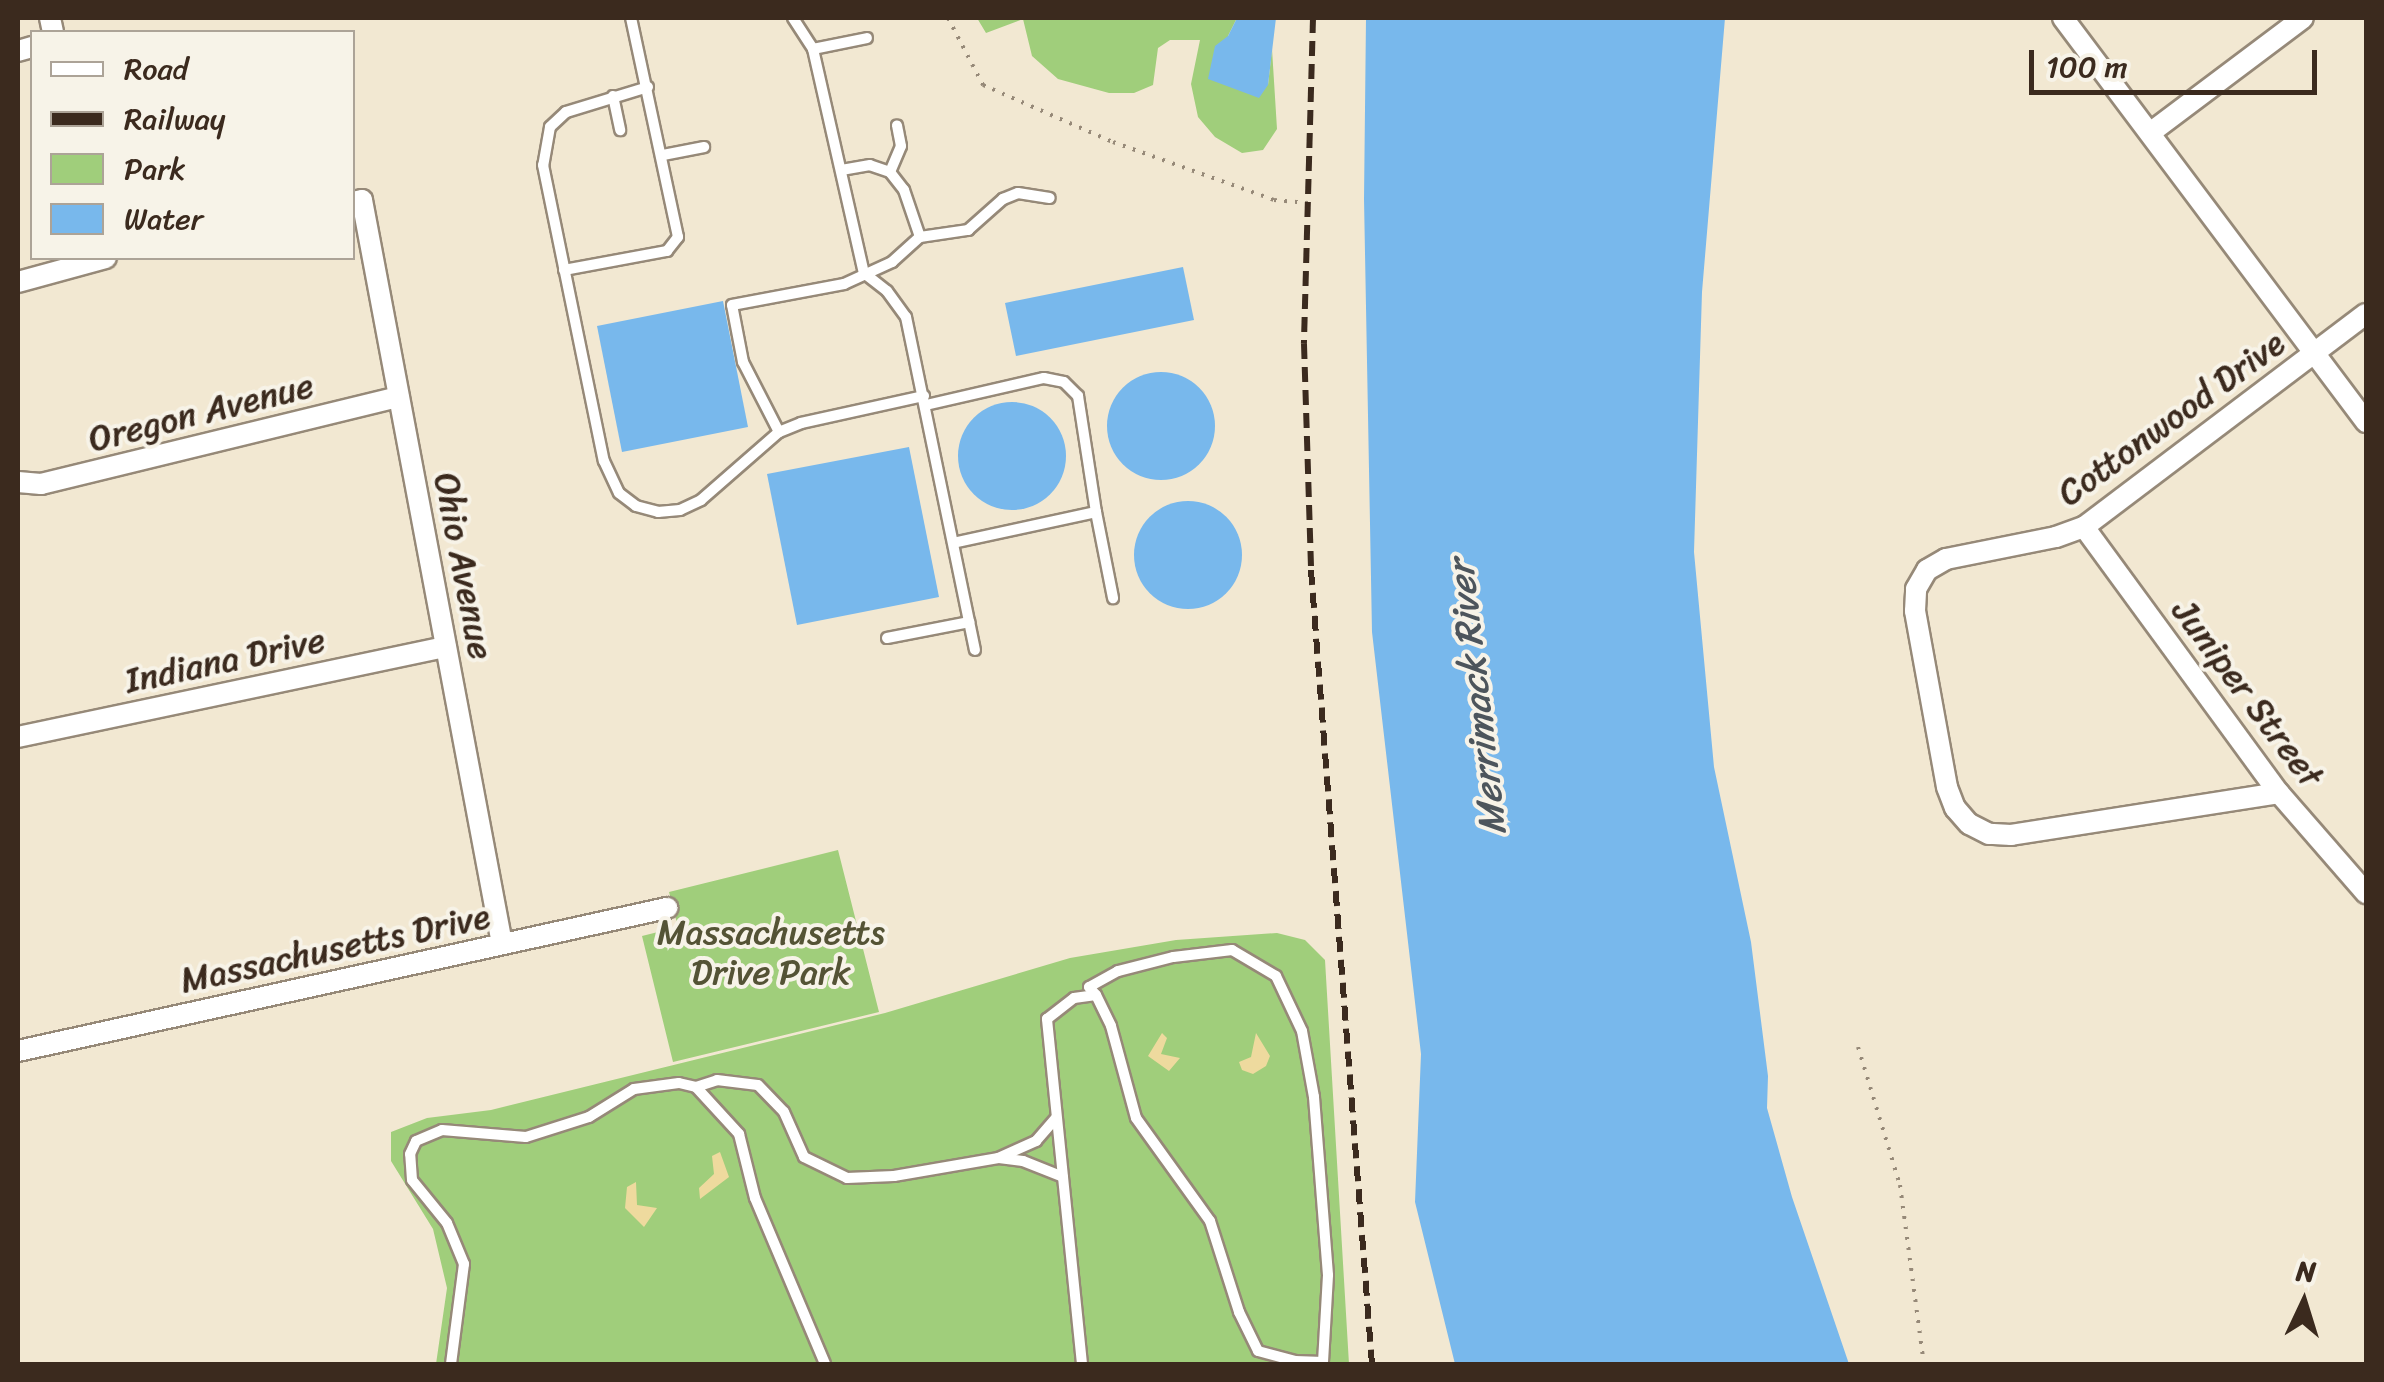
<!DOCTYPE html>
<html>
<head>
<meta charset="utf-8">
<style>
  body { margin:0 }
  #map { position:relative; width:2384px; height:1382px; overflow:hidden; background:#f2e8d2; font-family:Sriracha,sans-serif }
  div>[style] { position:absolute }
  .green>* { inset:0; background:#a0ce7b }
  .sand>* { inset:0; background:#eeda9e }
  .water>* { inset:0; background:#78b8ec }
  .round { border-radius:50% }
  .path>* { height:4px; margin-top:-2px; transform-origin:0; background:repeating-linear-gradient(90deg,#968978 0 2.5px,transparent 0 10.5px) }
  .roads { filter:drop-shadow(2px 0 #968978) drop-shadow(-2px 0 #968978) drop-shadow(0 2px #968978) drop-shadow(0 -2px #968978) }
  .service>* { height:10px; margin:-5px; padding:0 5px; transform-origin:5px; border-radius:5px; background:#fff }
  .minor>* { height:20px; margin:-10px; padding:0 10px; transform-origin:10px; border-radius:10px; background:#fff }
  .rail>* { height:6px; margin-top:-3px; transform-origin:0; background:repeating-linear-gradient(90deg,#3b2a1e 0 15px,transparent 0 23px) }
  span { translate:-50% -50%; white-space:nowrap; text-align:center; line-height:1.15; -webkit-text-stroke:8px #f7f3e8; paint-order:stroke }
  .street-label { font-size:35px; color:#3b2a1e }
  .park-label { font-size:35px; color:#545335 }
  .water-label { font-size:38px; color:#4d555c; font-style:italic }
  .frame { position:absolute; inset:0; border:20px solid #3b2a1e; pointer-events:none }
  .legend { position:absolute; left:30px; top:30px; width:325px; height:230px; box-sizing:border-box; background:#f7f3e8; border:2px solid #aca397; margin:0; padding:12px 18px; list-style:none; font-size:30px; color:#3b2a1e }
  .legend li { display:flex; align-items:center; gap:20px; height:50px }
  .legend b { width:50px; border:2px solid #aca397 }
  .north { position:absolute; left:2254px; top:1252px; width:100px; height:100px; -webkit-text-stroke:8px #f7f3e8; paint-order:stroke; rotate:4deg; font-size:28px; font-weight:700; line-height:40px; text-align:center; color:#3b2a1e }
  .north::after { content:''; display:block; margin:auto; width:35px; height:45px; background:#3b2a1e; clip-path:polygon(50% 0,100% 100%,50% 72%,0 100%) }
  .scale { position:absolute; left:2029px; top:50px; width:288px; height:45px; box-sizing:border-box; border:5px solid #3b2a1e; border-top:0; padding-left:12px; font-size:30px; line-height:35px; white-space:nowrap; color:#3b2a1e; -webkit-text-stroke:8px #f7f3e8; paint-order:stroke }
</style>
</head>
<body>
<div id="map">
  <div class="green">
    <div style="clip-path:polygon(977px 18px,1237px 18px,1228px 36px,1268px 85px,1272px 49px,1277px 129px,1263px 150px,1242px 153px,1215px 137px,1198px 117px,1191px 84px,1200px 40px,1170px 40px,1158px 48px,1153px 85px,1134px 93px,1109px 93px,1058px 79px,1032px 56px,1023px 19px,986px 33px)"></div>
    <div style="clip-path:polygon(838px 850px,879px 1012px,673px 1062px,642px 936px,678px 927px,669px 892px)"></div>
    <div style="clip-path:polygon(1277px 933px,1305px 940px,1325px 960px,1349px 1364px,436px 1364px,447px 1288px,433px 1229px,391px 1161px,391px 1132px,427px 1118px,491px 1110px,885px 1013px,1070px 958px,1176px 940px)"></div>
  </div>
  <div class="sand">
    <div style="clip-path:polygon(1162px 1033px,1167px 1038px,1161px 1054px,1180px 1058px,1169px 1071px,1148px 1056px)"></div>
    <div style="clip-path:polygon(1256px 1033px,1270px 1056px,1266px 1066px,1253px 1074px,1242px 1070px,1239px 1062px,1251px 1057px)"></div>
    <div style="clip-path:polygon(720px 1152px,729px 1177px,700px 1199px,699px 1188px,714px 1174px,712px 1156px)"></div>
    <div style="clip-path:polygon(636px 1182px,637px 1205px,657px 1208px,644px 1227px,625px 1208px,627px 1187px)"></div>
  </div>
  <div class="water">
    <div style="clip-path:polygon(1237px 18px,1276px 18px,1268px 85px,1259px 98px,1208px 79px,1215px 46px,1228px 36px)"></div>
    <div style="clip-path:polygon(1366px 18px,1725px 18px,1702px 292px,1694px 552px,1714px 767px,1751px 942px,1768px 1076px,1767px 1108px,1792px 1197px,1849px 1364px,1455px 1364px,1415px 1202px,1421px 1054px,1372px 632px,1364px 199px)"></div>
    <div style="clip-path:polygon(1183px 267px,1194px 320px,1016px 356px,1005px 303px)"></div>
    <div style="clip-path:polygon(723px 301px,748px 427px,622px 452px,597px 326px)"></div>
    <div class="round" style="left:1107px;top:372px;width:108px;height:108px"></div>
    <div class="round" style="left:958px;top:402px;width:108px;height:108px"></div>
    <div style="clip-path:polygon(909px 447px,939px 597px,797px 625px,767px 474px)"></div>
    <div class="round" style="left:1134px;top:501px;width:108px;height:108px"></div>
  </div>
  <div class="path">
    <div style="left:948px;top:18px;width:76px;rotate:62.4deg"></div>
    <div style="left:983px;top:85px;width:142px;rotate:23.7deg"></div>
    <div style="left:1113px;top:142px;width:171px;rotate:19.8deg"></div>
    <div style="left:1274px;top:200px;width:34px;rotate:5deg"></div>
    <div style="left:1858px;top:1047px;width:144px;rotate:73.1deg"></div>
    <div style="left:1900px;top:1185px;width:181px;rotate:82.4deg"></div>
  </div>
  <div class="roads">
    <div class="service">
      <div style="left:793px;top:18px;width:37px;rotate:57deg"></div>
      <div style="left:813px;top:49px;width:230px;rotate:77.2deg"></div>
      <div style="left:864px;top:273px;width:29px;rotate:38deg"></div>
      <div style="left:887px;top:291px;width:32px;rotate:54deg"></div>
      <div style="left:906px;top:317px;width:340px;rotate:78.3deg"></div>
      <div style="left:813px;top:49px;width:55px;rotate:-11.5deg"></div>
      <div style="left:648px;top:87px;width:86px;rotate:163deg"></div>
      <div style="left:566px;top:112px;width:22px;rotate:137deg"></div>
      <div style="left:550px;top:127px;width:39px;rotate:100deg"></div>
      <div style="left:543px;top:165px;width:302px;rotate:78.4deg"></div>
      <div style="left:604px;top:461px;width:35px;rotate:65deg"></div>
      <div style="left:619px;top:493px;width:21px;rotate:37deg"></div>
      <div style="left:636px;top:506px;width:23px;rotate:15deg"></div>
      <div style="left:658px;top:512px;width:22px;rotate:-5deg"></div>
      <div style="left:680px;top:510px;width:23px;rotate:-25deg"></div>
      <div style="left:701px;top:500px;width:103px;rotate:-41.1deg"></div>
      <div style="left:779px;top:432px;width:24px;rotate:-22deg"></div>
      <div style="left:801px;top:423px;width:126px;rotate:-12.4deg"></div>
      <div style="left:613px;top:96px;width:35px;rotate:78deg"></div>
      <div style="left:663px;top:155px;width:42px;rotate:-11deg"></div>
      <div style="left:890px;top:172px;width:28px;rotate:-67deg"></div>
      <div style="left:901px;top:146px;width:21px;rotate:-101deg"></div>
      <div style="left:920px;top:237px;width:49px;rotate:-8.3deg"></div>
      <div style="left:968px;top:230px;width:47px;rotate:-41.5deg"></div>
      <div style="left:1003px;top:199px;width:16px;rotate:-22deg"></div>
      <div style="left:1018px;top:193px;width:32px;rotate:9deg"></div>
      <div style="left:564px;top:270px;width:105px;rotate:-10.5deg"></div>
      <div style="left:667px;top:251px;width:18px;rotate:-52deg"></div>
      <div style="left:678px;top:237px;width:224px;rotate:-102.1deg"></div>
      <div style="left:926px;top:405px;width:121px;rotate:-12.9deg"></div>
      <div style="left:1044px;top:378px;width:20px;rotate:11deg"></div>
      <div style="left:1064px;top:382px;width:20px;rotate:45deg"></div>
      <div style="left:1078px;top:396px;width:117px;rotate:81.2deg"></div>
      <div style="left:1096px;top:512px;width:146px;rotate:167.8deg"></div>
      <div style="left:779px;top:432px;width:79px;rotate:-117.2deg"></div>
      <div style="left:743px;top:362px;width:58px;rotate:-100.9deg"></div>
      <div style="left:732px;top:305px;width:114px;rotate:-10.6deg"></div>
      <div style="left:844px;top:284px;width:53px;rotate:-24.6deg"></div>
      <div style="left:892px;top:262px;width:38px;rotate:-42deg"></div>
      <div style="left:920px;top:237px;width:50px;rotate:-108.8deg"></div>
      <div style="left:904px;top:190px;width:23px;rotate:-128deg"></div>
      <div style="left:890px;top:172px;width:21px;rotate:-161deg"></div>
      <div style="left:870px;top:165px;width:29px;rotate:170deg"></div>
      <div style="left:1096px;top:512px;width:88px;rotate:78.8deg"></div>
      <div style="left:887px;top:638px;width:84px;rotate:-11deg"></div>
      <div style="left:696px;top:1087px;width:22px;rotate:-18deg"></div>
      <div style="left:717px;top:1080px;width:41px;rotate:7deg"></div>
      <div style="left:758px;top:1085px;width:37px;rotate:46deg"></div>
      <div style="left:784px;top:1112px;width:49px;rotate:66deg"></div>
      <div style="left:804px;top:1157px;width:48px;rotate:26deg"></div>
      <div style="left:847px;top:1178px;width:47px;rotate:-2.4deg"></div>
      <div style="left:894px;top:1176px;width:106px;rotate:-9.8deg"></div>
      <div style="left:998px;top:1158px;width:42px;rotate:-24.1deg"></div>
      <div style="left:1036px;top:1141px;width:30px;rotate:-49deg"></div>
      <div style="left:999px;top:1158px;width:24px;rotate:7deg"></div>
      <div style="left:1023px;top:1161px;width:43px;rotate:21.8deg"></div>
      <div style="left:451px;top:1364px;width:101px;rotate:-82.6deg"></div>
      <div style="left:464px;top:1264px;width:44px;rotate:-112.5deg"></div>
      <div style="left:447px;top:1223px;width:55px;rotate:-129.1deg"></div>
      <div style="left:412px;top:1180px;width:26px;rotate:-94deg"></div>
      <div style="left:410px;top:1154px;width:14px;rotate:-65deg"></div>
      <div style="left:416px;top:1141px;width:28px;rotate:-23deg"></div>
      <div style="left:442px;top:1130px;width:84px;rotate:4.8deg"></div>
      <div style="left:526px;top:1137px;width:66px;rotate:-17.6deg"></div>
      <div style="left:589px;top:1117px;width:53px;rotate:-31.9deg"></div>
      <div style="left:634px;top:1089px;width:45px;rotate:-7.6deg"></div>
      <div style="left:679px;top:1083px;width:17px;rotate:13deg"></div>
      <div style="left:696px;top:1087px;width:64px;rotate:47.5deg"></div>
      <div style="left:739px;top:1134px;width:66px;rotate:76deg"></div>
      <div style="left:755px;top:1198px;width:180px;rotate:67.1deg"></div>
      <div style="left:1082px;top:1364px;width:347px;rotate:-95.8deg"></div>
      <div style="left:1047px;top:1019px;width:34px;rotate:-38deg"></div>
      <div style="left:1074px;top:998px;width:22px;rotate:-8deg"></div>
      <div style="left:1096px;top:995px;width:34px;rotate:64deg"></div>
      <div style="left:1111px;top:1026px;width:95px;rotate:74.8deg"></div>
      <div style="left:1136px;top:1118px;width:127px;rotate:54.3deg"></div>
      <div style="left:1210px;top:1221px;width:96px;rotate:72.3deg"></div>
      <div style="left:1239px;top:1312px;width:43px;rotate:64deg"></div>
      <div style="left:1258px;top:1351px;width:38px;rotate:15deg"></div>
      <div style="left:1295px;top:1361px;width:28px;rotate:2deg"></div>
      <div style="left:1323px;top:1362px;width:87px;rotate:-86.7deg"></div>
      <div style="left:1328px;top:1275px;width:179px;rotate:-94.5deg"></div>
      <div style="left:1314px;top:1097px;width:67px;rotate:-100.3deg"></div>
      <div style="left:1302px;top:1031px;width:61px;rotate:-115.3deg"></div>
      <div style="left:1276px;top:976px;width:51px;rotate:-149.4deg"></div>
      <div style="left:1232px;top:950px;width:59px;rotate:173.2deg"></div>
      <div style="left:1173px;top:957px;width:57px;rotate:165.7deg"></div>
      <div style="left:1118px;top:971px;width:33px;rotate:151deg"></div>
      <div style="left:1089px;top:987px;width:11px;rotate:49deg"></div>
    </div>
    <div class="minor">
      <div style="left:50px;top:18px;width:14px;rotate:78deg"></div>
      <div style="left:2063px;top:18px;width:505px;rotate:53.13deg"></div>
      <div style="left:18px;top:51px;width:15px;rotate:-16deg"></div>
      <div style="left:2150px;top:133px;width:191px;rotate:-36.9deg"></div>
      <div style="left:352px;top:202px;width:10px;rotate:-11deg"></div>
      <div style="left:362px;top:200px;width:757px;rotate:79.34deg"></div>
      <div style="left:18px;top:282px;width:91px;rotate:-15.3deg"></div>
      <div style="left:18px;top:482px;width:23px;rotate:5deg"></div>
      <div style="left:41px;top:484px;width:368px;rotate:-13.7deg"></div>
      <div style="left:2084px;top:527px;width:330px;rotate:53.8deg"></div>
      <div style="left:2279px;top:793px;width:133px;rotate:49deg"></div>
      <div style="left:18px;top:737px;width:437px;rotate:-11.9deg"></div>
      <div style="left:2279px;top:793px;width:271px;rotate:171.1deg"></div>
      <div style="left:2011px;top:835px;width:22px;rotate:-177deg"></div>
      <div style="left:1989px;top:834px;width:22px;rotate:-153deg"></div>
      <div style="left:1969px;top:824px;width:21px;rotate:-131deg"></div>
      <div style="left:1955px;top:808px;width:22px;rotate:-111deg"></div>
      <div style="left:1947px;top:787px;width:179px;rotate:-100.3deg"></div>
      <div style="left:1915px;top:611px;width:22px;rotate:-87deg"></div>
      <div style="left:1916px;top:589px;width:22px;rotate:-60deg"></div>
      <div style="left:1927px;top:570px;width:22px;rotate:-30deg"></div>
      <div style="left:1946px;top:559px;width:112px;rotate:-11.3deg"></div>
      <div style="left:2056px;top:537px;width:30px;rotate:-20deg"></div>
      <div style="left:2084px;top:527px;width:353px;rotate:-37.1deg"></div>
      <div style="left:18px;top:1051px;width:665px;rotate:-12.43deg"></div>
    </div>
  </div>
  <div class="rail">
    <div style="left:1313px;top:18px;width:326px;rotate:91.6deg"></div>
    <div style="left:1304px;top:344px;width:226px;rotate:88.2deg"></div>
    <div style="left:1311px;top:570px;width:796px;rotate:85.61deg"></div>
  </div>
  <div class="street-label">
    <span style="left:201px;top:412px;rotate:-14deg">Oregon Avenue</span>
    <span style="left:2171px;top:418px;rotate:-36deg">Cottonwood Drive</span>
    <span style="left:464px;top:566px;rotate:79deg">Ohio Avenue</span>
    <span style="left:225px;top:660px;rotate:-12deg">Indiana Drive</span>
    <span style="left:2248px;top:693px;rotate:53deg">Juniper Street</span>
    <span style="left:335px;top:948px;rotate:-12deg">Massachusetts Drive</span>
  </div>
  <div class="park-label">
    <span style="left:771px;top:952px">Massachusetts<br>Drive Park</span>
  </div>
  <div class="water-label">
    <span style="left:1477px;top:698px;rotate:-97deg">Merrimack River</span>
  </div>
  <div class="frame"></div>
  <ul class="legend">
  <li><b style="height:12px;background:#fff"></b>Road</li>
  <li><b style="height:12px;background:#3b2a1e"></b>Railway</li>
  <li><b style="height:28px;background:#a0ce7b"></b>Park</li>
  <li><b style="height:28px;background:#78b8ec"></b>Water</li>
  </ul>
  <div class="north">N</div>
  <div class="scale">100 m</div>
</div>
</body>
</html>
